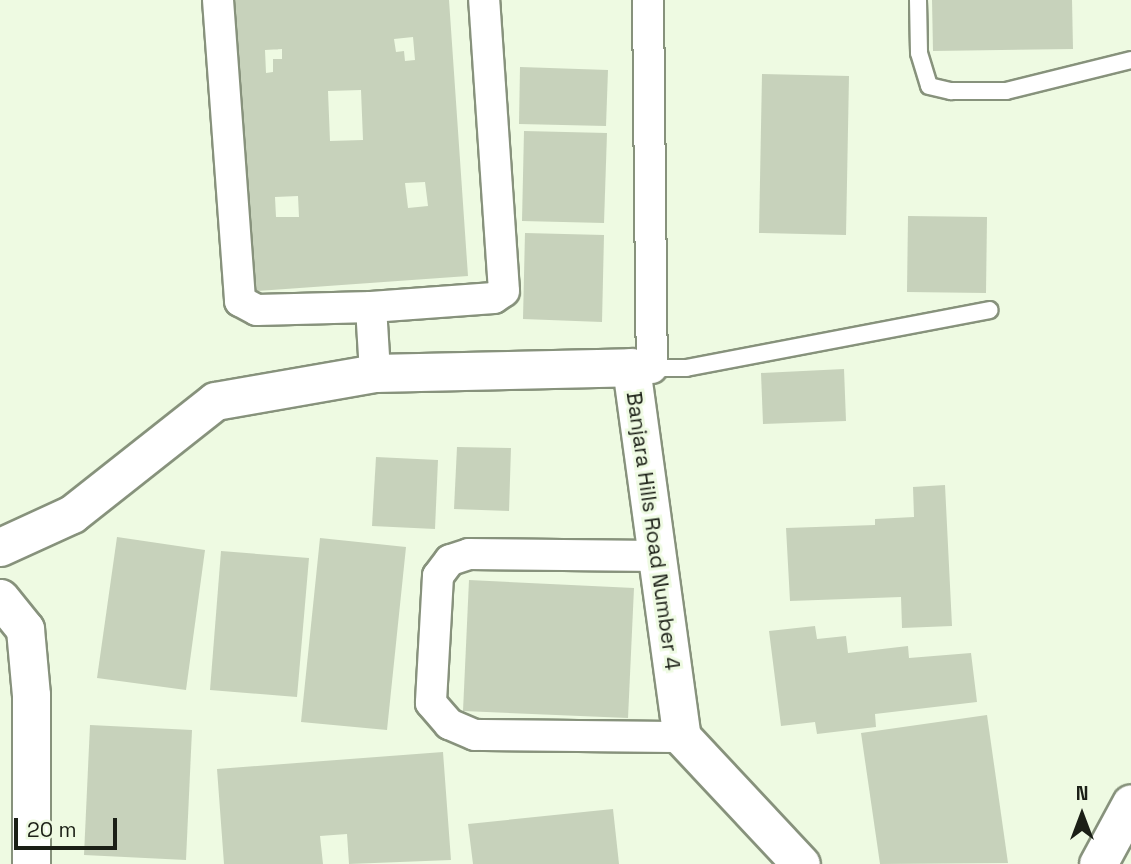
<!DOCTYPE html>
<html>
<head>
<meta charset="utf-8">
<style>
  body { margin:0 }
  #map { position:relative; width:1131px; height:864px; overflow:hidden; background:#eefae2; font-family:"Space Grotesk",sans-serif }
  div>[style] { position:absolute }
  .building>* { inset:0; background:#c7d2bb }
  .roads { filter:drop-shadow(2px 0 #87927c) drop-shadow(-2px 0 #87927c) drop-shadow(0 2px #87927c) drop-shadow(0 -2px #87927c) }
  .service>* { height:16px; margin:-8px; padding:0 8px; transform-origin:8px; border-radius:8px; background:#fff }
  .minor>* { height:30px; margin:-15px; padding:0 15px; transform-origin:15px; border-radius:15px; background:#fff }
  .tertiary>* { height:37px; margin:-18.5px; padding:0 18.5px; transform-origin:18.5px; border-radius:18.5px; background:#fff }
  span { translate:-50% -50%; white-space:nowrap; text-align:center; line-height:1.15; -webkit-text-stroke:6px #eefae2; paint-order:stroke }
  .street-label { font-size:21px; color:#1b1f16 }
  .north { position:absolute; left:1047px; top:780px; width:70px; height:70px; -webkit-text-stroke:5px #eefae2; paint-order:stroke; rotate:0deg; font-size:19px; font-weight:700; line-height:28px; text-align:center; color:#1b1f16 }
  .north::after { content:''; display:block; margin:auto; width:24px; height:32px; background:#1b1f16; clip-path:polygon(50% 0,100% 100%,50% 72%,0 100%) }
  .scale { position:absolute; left:14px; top:818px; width:103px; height:32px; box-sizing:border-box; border:4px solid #1b1f16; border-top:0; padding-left:9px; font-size:21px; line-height:24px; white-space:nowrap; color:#1b1f16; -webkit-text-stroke:5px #eefae2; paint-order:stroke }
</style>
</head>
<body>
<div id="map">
  <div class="building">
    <div style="clip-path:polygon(evenodd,223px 0,449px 0,468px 276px,243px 292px,223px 0,413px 37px,415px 60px,405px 61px,404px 51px,396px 52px,394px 39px,413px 37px,223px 0,282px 49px,282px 59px,273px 59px,273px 72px,266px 73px,265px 50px,282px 49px,223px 0,361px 90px,363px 140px,330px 141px,328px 91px,361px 90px,223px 0,425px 182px,428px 206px,408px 208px,405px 183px,425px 182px,223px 0,298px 196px,299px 217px,276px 217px,275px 197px,298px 196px)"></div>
    <div style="clip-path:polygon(932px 0,1072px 0,1073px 49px,933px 51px)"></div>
    <div style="clip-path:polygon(520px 67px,608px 70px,606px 126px,519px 124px)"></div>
    <div style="clip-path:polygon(762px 74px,849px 76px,846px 235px,759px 233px)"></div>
    <div style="clip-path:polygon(524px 131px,607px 133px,604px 223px,522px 221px)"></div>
    <div style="clip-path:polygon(908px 216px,987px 217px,986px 293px,907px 292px)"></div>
    <div style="clip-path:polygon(525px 233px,604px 235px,602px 322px,523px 319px)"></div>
    <div style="clip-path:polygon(844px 369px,846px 421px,763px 424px,761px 373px)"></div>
    <div style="clip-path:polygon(457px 447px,511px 448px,509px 511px,454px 509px)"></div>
    <div style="clip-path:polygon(376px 457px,438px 460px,435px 529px,372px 526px)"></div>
    <div style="clip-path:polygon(945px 485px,952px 626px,902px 628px,901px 597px,790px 601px,786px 528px,875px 525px,875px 519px,914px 517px,913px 487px)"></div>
    <div style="clip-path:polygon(117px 537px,205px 550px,186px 690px,97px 678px)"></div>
    <div style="clip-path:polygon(320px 538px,406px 547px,387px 730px,301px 722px)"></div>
    <div style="clip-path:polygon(221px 551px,309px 558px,297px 697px,210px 690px)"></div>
    <div style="clip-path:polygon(469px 580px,634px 588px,628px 718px,463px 711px)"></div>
    <div style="clip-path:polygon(815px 626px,817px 639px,846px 636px,848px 653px,908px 646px,909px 658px,971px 653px,977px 702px,875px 714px,876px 727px,817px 734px,815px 722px,781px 726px,769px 631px)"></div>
    <div style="clip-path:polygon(987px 715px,1008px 863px,880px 864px,861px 733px)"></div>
    <div style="clip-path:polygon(90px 725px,192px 730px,186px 860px,84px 855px)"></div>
    <div style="clip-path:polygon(443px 752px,451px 860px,349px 864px,347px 834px,320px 836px,323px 864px,224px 864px,217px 769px)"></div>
    <div style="clip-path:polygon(613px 809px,619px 864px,473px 864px,468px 824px)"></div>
  </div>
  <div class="roads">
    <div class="service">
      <div style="left:918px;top:0;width:53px;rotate:88.9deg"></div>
      <div style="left:919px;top:53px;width:34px;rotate:73deg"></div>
      <div style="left:929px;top:86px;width:23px;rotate:13deg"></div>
      <div style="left:951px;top:91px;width:55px"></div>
      <div style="left:1006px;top:91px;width:129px;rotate:-13.9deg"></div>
      <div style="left:647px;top:368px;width:39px"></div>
      <div style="left:686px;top:368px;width:309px;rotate:-10.8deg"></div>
    </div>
    <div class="minor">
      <div style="left:218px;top:0;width:302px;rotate:85.8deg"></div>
      <div style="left:240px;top:301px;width:19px;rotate:28deg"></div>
      <div style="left:257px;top:310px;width:114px;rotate:-1.5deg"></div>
      <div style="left:371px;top:307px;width:66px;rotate:86.5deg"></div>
      <div style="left:648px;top:0;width:368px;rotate:89.4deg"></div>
      <div style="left:371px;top:307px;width:123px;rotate:-4.2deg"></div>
      <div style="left:494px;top:298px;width:12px;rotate:-35deg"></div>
      <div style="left:504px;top:291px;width:292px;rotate:-93.9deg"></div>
      <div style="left:657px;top:556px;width:188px;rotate:-179.4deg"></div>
      <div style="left:469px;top:554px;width:20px;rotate:162deg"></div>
      <div style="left:450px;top:560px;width:20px;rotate:127deg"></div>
      <div style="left:438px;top:576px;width:127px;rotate:93.2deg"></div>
      <div style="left:431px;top:703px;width:28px;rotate:49deg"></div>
      <div style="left:449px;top:724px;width:28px;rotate:23deg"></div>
      <div style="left:475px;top:735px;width:207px;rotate:0.6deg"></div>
    </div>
    <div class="tertiary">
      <div style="left:0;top:547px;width:79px;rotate:-24.6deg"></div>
      <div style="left:72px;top:514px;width:182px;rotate:-38.3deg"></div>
      <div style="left:215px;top:401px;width:162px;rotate:-9.9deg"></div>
      <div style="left:375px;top:373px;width:256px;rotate:-1.3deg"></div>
      <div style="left:631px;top:367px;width:373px;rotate:82.2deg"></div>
      <div style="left:682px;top:737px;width:174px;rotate:46.9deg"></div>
      <div style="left:0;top:598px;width:40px;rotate:51deg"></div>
      <div style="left:25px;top:629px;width:66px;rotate:84.8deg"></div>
      <div style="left:31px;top:695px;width:169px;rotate:90deg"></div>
      <div style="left:1098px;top:864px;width:69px;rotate:-61.6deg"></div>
    </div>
  </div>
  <div class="street-label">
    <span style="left:653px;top:531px;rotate:82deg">Banjara Hills Road Number 4</span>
  </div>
  <div class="north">N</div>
  <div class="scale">20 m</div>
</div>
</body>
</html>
